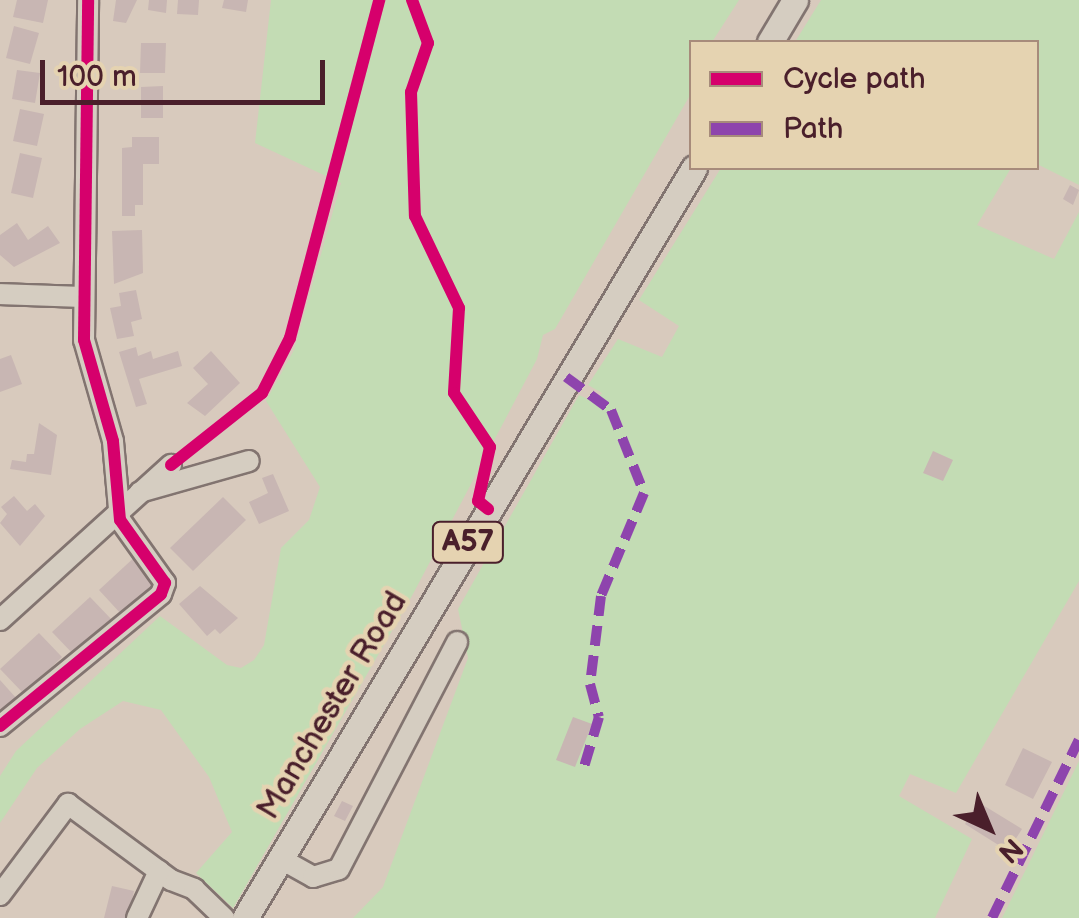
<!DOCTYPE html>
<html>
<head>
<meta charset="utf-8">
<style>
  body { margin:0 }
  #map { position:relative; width:1079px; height:918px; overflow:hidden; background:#d8cabd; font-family:"Balsamiq Sans",sans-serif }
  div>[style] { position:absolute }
  .green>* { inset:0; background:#c3dcb4 }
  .building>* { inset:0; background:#c8b6b3 }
  .roads { filter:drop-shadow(2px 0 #827470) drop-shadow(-2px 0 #827470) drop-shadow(0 2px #827470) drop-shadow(0 -2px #827470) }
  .minor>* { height:20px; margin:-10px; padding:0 10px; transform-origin:10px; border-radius:10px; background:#d5cdc1 }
  .major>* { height:25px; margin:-12.5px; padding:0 12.5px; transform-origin:12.5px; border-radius:12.5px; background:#d5cdc1 }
  .quiet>* { height:10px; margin-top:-5px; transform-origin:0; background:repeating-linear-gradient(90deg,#8e44ad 0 20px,transparent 0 30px) }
  .cycleway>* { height:12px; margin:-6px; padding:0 6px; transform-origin:6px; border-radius:6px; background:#d6006c }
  span { translate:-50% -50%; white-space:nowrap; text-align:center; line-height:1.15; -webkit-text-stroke:9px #e5d3b1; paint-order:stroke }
  .shield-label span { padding:2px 8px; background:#e5d3b1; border:2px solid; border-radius:8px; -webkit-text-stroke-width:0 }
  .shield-label { font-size:30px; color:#4a1f2b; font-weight:700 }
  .street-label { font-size:32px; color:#4a1f2b }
  .legend { position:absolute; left:689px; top:40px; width:350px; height:130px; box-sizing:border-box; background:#e5d3b1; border:2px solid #a78b7b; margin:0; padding:12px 18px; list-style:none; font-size:30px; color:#4a1f2b }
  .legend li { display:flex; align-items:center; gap:20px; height:50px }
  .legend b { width:50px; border:2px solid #a78b7b }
  .north { position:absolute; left:939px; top:778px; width:100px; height:100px; -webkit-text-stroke:8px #e5d3b1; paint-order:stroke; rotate:136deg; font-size:28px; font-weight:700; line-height:40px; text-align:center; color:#4a1f2b }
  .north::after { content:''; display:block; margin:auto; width:35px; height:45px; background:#4a1f2b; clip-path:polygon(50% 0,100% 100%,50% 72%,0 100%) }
  .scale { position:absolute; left:40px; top:60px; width:285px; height:45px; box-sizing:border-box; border:5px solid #4a1f2b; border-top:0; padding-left:12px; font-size:30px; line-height:35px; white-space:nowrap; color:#4a1f2b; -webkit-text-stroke:8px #e5d3b1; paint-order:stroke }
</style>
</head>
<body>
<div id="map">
  <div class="green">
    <div style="clip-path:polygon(271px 0,739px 0,712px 42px,692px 42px,689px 97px,555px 329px,543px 335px,537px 359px,413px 594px,233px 908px,196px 873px,232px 832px,209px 777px,161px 710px,123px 701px,80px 729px,37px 768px,0 823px,0 776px,16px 751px,160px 616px,227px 665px,241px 668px,254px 660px,264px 645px,281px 548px,309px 520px,320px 487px,266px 401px,294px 350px,341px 183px,255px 143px)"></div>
    <div style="clip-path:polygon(821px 0,1079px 0,1079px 185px,1037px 164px,1036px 42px,795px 42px)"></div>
    <div style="clip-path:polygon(721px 168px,1011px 168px,977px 225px,1054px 259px,1079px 212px,1079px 581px,956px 793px,910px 774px,899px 796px,972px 839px,935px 918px,353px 918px,383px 887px,468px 658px,458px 609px,579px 395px,594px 402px,602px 393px,588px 385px,618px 339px,662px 357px,679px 326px,639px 300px)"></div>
    <div style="clip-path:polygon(1079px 761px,1079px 918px,1002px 918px,1034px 853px)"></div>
  </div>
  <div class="building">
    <div style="clip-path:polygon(17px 0,48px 0,43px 23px,13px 17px)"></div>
    <div style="clip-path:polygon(116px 0,137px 0,126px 23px,113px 21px)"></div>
    <div style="clip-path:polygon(149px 0,167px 0,166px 13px,148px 10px)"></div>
    <div style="clip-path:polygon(178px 0,199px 0,198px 15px,177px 14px)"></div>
    <div style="clip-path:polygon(224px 0,248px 0,246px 12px,222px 8px)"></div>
    <div style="clip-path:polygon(14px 26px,39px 33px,30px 64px,6px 58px)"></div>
    <div style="clip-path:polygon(141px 43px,166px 43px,165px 73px,140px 73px)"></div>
    <div style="clip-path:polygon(17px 70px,40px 73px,35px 103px,12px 99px)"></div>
    <div style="clip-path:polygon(163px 86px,163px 118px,141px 118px,141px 87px)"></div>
    <div style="clip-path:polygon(20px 109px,44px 114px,37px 146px,13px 141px)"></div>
    <div style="clip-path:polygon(132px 137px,159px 137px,159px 164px,143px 164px,143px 205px,135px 205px,135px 216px,122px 216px,122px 148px,132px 147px)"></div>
    <div style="clip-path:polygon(20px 153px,42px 158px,33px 198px,11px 193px)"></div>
    <div style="clip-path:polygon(1070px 185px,1079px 190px,1073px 205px,1063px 199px)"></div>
    <div style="clip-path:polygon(17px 223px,28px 240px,48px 226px,60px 243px,14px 267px,0 255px,0 235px)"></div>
    <div style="clip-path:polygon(142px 230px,143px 273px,114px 284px,112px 231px)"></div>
    <div style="clip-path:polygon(136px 290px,142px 319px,131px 322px,134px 336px,117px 339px,110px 308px,121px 306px,119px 293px)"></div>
    <div style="clip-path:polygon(136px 347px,138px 356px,151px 351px,153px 359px,178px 351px,182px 366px,139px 379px,147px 404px,136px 407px,119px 352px)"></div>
    <div style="clip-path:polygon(211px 351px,240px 383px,205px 416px,187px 403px,208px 384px,193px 368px)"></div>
    <div style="clip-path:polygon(11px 355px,22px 384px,0 392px,0 359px)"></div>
    <div style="clip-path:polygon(39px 423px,57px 435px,51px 475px,10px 469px,12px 460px,26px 462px,27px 454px,34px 454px)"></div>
    <div style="clip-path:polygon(933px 451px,953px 460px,943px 481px,923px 473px)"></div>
    <div style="clip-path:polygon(273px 474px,289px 511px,259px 524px,249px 502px,268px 493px,262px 478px)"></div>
    <div style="clip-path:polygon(14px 496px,27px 511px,35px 504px,45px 516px,20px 546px,0 523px,7px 514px,1px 507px)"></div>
    <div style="clip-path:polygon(223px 497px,246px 520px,193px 571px,170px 548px)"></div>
    <div style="clip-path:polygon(138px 554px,161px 579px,122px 615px,99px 590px)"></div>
    <div style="clip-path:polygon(200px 586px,238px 618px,220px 634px,215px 629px,207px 636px,179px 604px)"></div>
    <div style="clip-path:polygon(90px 597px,113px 621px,75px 656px,52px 632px)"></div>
    <div style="clip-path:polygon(39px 633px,62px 657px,24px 694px,0 669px)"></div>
    <div style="clip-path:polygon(0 680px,17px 699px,0 713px)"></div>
    <div style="clip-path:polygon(573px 717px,592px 724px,575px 767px,556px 760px)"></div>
    <div style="clip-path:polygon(1023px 748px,1052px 762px,1033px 799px,1005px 785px)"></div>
    <div style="clip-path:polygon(342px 801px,353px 806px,345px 821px,334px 816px)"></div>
    <div style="clip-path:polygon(978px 802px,1022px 829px,1008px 851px,965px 824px)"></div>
    <div style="clip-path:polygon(112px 886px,134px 891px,128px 918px,104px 918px)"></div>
  </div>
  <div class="roads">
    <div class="minor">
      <div style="left:0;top:294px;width:80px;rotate:2.1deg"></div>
      <div style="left:140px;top:492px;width:113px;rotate:-15.9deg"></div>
      <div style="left:0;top:620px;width:231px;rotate:-42.2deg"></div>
      <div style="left:0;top:726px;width:208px;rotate:-39.3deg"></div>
      <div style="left:161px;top:594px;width:12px;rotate:-70deg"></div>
      <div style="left:165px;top:583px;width:77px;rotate:-125.5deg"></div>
      <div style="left:120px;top:520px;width:79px;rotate:-95.1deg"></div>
      <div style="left:113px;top:441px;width:105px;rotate:-106deg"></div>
      <div style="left:84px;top:340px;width:340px;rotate:-89.3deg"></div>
      <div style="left:281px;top:859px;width:37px;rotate:29deg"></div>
      <div style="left:313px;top:877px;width:27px;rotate:-17deg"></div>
      <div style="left:339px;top:869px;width:256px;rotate:-62.5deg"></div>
      <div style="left:0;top:895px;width:114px;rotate:-53.2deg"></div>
      <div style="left:68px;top:804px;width:128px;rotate:36.4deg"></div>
      <div style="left:171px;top:880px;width:25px;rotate:21deg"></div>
      <div style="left:194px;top:889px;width:42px;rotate:44deg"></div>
      <div style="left:137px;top:918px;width:52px;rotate:-64.9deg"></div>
    </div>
    <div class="major">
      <div style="left:770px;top:42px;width:49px;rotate:-59.2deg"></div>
      <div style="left:245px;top:918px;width:874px;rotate:-59.09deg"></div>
    </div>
  </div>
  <div class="quiet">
    <div style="left:566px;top:377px;width:56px;rotate:36.3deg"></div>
    <div style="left:611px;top:410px;width:89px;rotate:68.3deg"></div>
    <div style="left:644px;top:493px;width:112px;rotate:112.7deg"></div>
    <div style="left:601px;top:596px;width:89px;rotate:97.1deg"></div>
    <div style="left:590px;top:684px;width:34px;rotate:75deg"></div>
    <div style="left:599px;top:717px;width:52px;rotate:106.7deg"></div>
    <div style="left:992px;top:918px;width:198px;rotate:-64deg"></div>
  </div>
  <div class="cycleway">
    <div style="left:412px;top:0;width:46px;rotate:69.6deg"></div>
    <div style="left:428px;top:43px;width:52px;rotate:109.1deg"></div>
    <div style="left:411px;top:92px;width:124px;rotate:88.2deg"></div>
    <div style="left:415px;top:216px;width:102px;rotate:64.4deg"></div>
    <div style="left:459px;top:308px;width:85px;rotate:93.4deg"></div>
    <div style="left:454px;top:393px;width:65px;rotate:56.3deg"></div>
    <div style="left:490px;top:447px;width:55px;rotate:102.5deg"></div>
    <div style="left:478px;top:501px;width:13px;rotate:39deg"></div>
    <div style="left:171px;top:465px;width:116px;rotate:-38.4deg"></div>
    <div style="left:262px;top:393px;width:62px;rotate:-63deg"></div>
    <div style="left:290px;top:338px;width:350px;rotate:-75.2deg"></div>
    <div style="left:0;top:726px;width:208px;rotate:-39.3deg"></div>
    <div style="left:161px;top:594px;width:12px;rotate:-70deg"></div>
    <div style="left:165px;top:583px;width:77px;rotate:-125.5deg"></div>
    <div style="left:120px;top:520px;width:79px;rotate:-95.1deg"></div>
    <div style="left:113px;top:441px;width:105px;rotate:-106deg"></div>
    <div style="left:84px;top:340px;width:340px;rotate:-89.3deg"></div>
  </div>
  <div class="shield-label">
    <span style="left:468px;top:542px">A57</span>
  </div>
  <div class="street-label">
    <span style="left:333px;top:706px;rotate:-59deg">Manchester Road</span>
  </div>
  <ul class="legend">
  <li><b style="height:12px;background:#d6006c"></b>Cycle path</li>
  <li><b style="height:12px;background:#8e44ad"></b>Path</li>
  </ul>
  <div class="north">N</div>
  <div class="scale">100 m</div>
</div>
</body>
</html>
